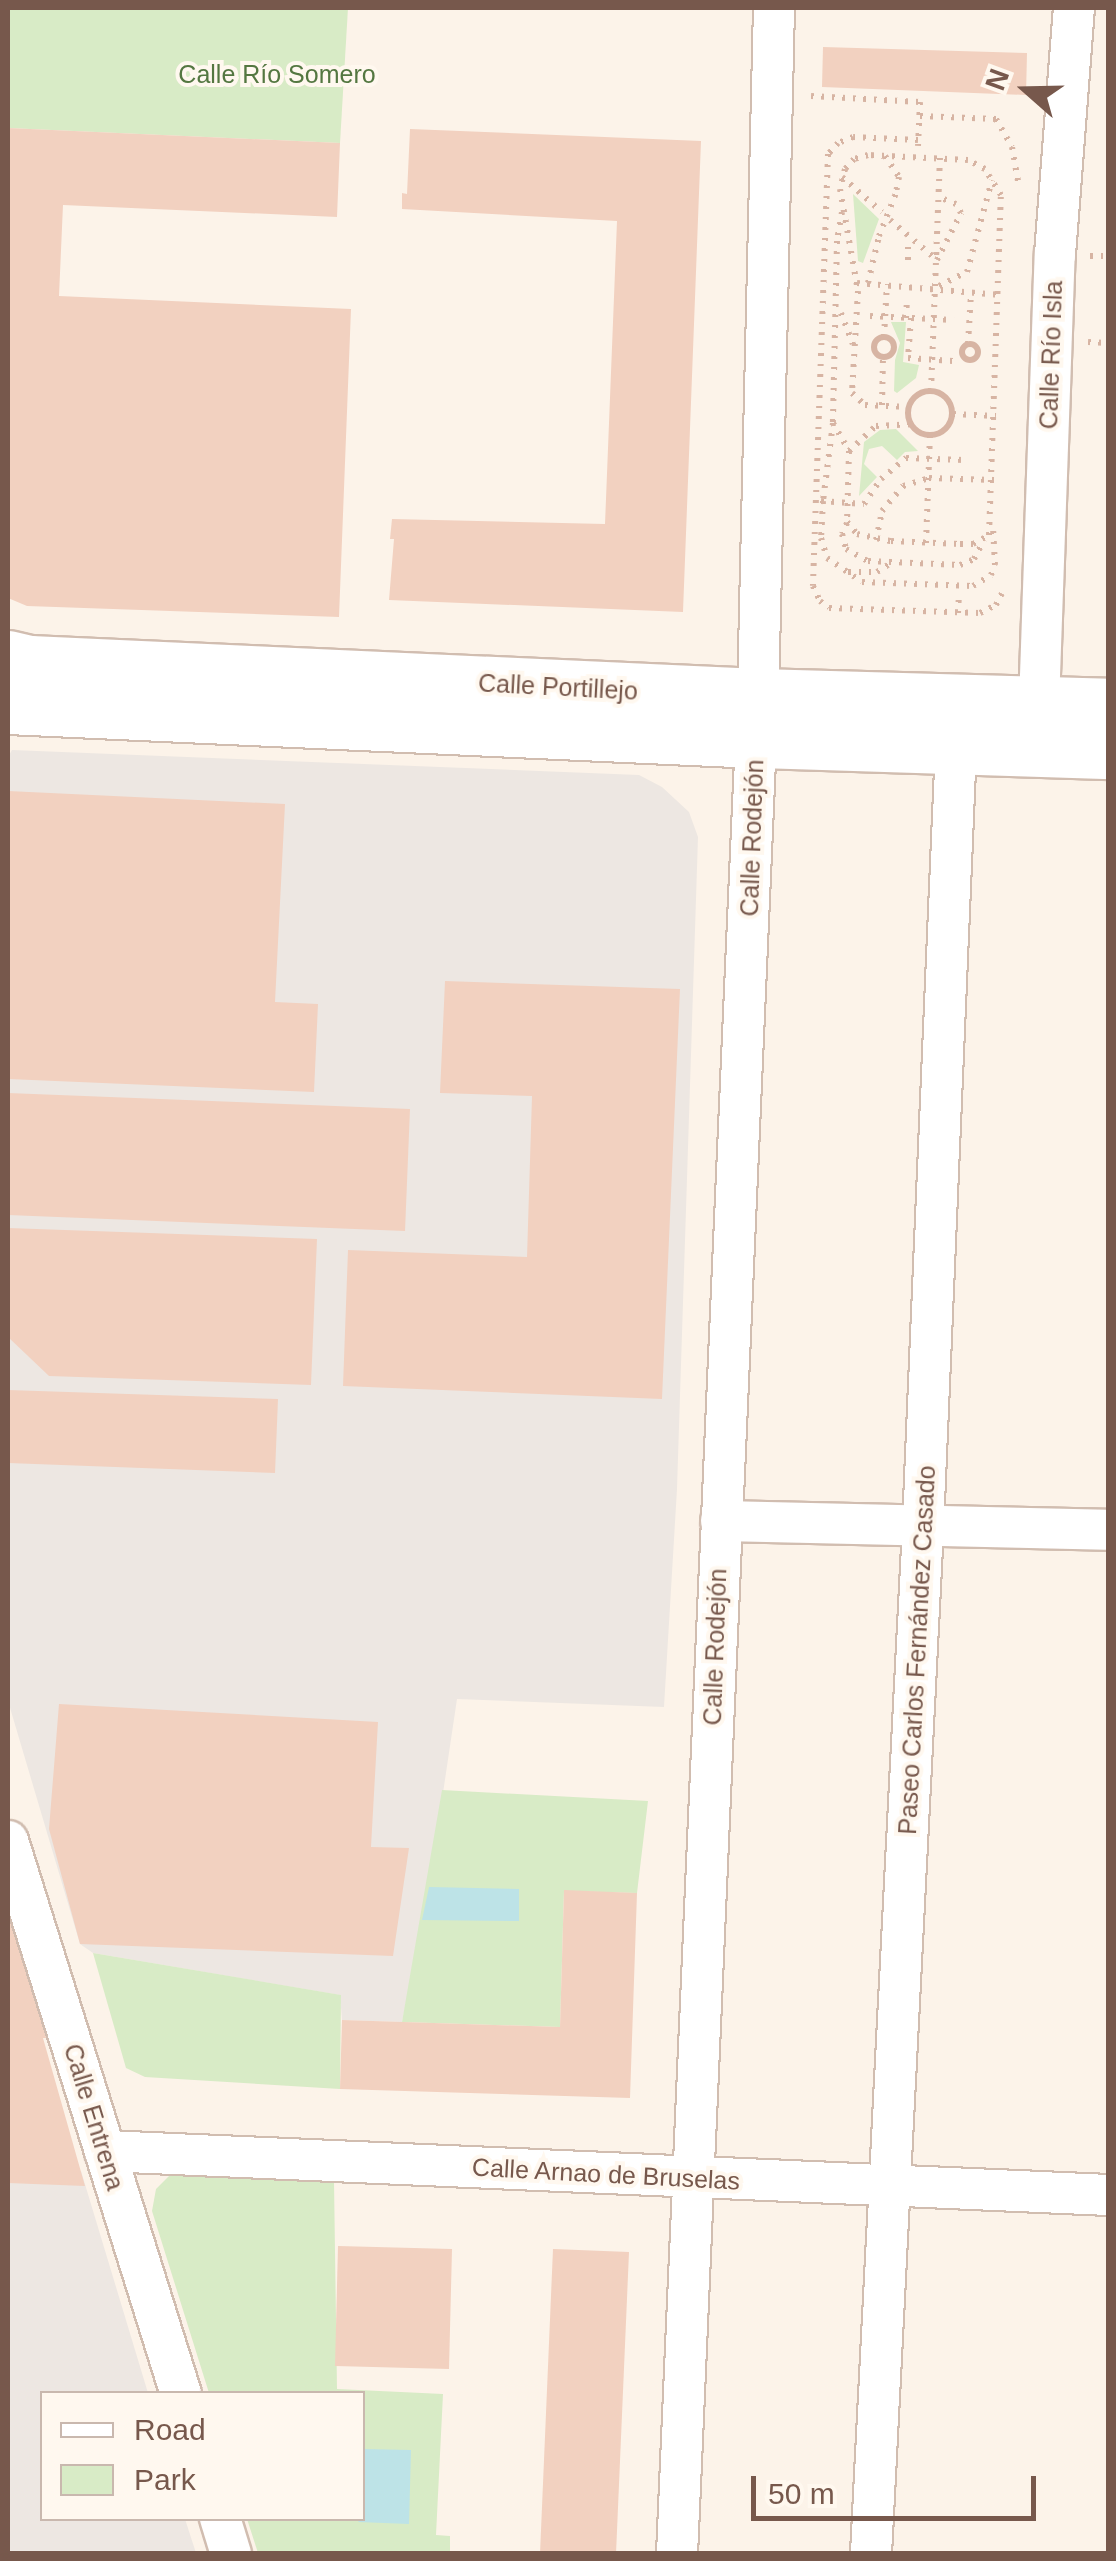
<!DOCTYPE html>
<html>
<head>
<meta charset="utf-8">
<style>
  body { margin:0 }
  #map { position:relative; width:1116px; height:2561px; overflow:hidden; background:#fcf3e9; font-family:Helvetica,sans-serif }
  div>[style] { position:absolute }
  .industrial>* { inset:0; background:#ede7e2 }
  .green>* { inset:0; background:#d8ebc6 }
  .water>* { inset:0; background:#bde3e7 }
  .building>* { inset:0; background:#f2d1c0 }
  .path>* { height:6px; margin-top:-3px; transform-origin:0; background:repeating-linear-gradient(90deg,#d7b4a3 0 2.5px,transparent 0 10.5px) }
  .path>.ring { margin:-3px; padding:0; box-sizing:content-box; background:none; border:6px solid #d7b4a3; border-radius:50% }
  .roads { filter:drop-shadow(2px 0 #d1bdb0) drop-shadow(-2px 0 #d1bdb0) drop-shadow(0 2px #d1bdb0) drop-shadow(0 -2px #d1bdb0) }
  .street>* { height:40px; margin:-20px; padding:0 20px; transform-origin:20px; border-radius:20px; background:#fff }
  .secondary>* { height:55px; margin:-27.5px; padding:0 27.5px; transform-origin:27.5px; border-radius:27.5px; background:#fff }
  .path-bridge>* { height:6px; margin-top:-3px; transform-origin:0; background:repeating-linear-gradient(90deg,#d7b4a3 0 2.5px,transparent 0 10.5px) }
  span { translate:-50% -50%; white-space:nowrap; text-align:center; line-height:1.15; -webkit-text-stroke:8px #fff8ef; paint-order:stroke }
  .park-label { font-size:25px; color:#547741 }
  .street-label { font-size:25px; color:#77584c }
  .frame { position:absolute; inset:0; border:10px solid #77584c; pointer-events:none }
  .legend { position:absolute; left:40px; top:2391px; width:325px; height:130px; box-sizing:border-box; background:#fff8ef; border:2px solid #c9b8ae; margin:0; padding:12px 18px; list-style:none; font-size:30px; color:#77584c }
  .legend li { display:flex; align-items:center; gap:20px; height:50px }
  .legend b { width:50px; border:2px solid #c9b8ae }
  .north { position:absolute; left:976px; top:40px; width:100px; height:100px; -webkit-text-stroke:8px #fff8ef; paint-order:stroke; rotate:290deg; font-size:28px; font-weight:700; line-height:40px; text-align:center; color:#77584c }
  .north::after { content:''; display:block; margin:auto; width:35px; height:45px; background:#77584c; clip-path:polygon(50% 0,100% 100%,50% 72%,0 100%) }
  .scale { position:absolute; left:751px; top:2476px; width:285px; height:45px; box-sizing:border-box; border:5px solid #77584c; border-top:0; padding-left:12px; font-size:30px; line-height:35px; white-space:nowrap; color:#77584c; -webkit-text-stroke:8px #fff8ef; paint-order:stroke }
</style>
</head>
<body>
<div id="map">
  <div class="industrial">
    <div style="clip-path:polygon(12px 750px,639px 775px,662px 787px,689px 812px,698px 837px,677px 1489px,664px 1707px,457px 1699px,429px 1887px,402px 2022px,342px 2020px,340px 1995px,93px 1953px,80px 1944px,8px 1701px,8px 757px)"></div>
    <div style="clip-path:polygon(8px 2167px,81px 2171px,148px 2393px,42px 2394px,42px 2518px,185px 2519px,196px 2553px,8px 2553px)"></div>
  </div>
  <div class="green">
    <div style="clip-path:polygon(8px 8px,348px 8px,340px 143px,8px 128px)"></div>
    <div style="clip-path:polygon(853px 194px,879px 219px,863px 263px,858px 261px)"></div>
    <div style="clip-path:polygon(891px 322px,906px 322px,903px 362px,919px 365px,916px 378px,897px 393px,894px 391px,895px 360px,900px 343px)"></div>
    <div style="clip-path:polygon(896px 429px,918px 451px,905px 452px,897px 460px,882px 446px,869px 449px,864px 464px,877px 477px,859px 496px,864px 442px,880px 430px)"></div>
    <div style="clip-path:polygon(442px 1790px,648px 1801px,637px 1893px,564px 1891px,560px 2027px,402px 2022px)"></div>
    <div style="clip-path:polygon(93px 1953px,341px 1995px,340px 2089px,145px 2077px,126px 2068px)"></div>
    <div style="clip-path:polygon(171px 2174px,334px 2181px,337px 2389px,443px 2394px,436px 2535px,450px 2536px,450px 2553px,258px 2553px,247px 2519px,362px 2518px,362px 2394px,209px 2393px,152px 2211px,156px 2189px)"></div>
  </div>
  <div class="water">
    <div style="clip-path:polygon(429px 1887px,519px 1889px,519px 1921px,422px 1920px)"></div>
    <div style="clip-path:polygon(363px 2449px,411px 2450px,409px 2524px,358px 2522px,362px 2518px)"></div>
  </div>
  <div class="building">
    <div style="clip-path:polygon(823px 47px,1027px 53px,1026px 95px,822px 87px)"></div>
    <div style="clip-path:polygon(8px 128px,340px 143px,337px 217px,63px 205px,59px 296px,351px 309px,339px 617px,27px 606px,8px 598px)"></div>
    <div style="clip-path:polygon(410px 129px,701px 141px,683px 612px,389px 600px,394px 539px,390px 539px,392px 519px,605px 524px,617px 221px,402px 209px,402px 193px,407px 194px)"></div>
    <div style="clip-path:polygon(8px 791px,285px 804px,275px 1002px,318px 1004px,314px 1092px,8px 1079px)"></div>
    <div style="clip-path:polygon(445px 981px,680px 989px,662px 1399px,343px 1386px,348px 1250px,527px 1257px,532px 1096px,440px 1093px)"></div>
    <div style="clip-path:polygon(8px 1093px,410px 1109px,405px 1231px,8px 1215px)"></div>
    <div style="clip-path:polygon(8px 1228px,317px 1239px,311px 1385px,49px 1376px,8px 1337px)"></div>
    <div style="clip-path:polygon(8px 1390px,278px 1399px,275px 1473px,8px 1463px)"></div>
    <div style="clip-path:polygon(59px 1704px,378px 1722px,371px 1847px,409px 1848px,393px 1956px,80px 1944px,49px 1829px)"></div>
    <div style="clip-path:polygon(564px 1890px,637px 1893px,630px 2098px,340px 2089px,342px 2020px,560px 2027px)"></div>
    <div style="clip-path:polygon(8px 1895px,53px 2038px,43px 2038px,85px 2186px,8px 2183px)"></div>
    <div style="clip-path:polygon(338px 2246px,452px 2249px,449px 2369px,335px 2366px)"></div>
    <div style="clip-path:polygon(553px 2249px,629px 2252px,616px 2554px,540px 2554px)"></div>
  </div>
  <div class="path">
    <div style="left:811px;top:96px;width:109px;rotate:3.2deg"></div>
    <div style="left:920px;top:102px;width:44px;rotate:92.6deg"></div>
    <div style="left:920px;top:116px;width:76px;rotate:2.3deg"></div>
    <div style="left:996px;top:119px;width:32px;rotate:60deg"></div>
    <div style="left:1012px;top:147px;width:35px;rotate:80deg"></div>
    <div style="left:918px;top:140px;width:65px;rotate:-177.4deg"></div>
    <div style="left:853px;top:137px;width:16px;rotate:158deg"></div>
    <div style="left:838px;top:143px;width:15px;rotate:132deg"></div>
    <div style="left:828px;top:154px;width:432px;rotate:92deg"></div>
    <div style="left:813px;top:586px;width:17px;rotate:65deg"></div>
    <div style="left:820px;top:601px;width:11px;rotate:38deg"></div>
    <div style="left:829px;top:608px;width:151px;rotate:1.9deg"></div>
    <div style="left:980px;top:613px;width:18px;rotate:-27deg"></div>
    <div style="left:996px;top:605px;width:13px;rotate:-63deg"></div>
    <div style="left:885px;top:156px;width:25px;rotate:56deg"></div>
    <div style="left:899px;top:177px;width:16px;rotate:101deg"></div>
    <div style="left:842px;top:177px;width:53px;rotate:41.2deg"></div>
    <div style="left:842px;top:212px;width:29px;rotate:100deg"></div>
    <div style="left:837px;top:241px;width:182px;rotate:91.3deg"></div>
    <div style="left:833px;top:423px;width:79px;rotate:97.3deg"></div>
    <div style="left:823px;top:501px;width:37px;rotate:93deg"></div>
    <div style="left:821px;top:538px;width:21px;rotate:73deg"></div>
    <div style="left:827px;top:558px;width:42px;rotate:34.4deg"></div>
    <div style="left:862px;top:582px;width:111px;rotate:2.1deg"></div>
    <div style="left:973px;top:586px;width:21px;rotate:-31deg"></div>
    <div style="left:991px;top:575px;width:11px;rotate:-68deg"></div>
    <div style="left:995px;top:565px;width:38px;rotate:-93deg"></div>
    <div style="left:890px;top:220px;width:62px;rotate:40.4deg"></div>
    <div style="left:937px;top:260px;width:53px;rotate:-62.9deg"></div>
    <div style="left:961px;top:213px;width:10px;rotate:-119deg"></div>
    <div style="left:956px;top:204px;width:18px;rotate:-158deg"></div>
    <div style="left:908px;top:247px;width:20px;rotate:90deg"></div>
    <div style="left:1090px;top:256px;width:18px"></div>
    <div style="left:857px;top:283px;width:144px;rotate:4.8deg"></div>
    <div style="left:868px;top:283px;width:48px;rotate:-76.8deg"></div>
    <div style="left:939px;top:286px;width:31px;rotate:-27deg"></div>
    <div style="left:967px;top:272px;width:95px;rotate:-74.8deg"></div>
    <div style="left:841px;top:313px;width:33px;rotate:69deg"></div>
    <div style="left:870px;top:316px;width:84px;rotate:2.7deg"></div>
    <div style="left:906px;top:318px;width:17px;rotate:-87deg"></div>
    <div style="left:911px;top:318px;width:40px;rotate:94.3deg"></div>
    <div style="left:908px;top:358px;width:45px;rotate:3.8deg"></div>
    <div style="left:884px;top:337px;width:53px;rotate:-86.8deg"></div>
    <div class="ring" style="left:874px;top:337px;width:14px;height:14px"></div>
    <div style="left:1088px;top:342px;width:20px;rotate:3deg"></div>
    <div style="left:968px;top:344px;width:51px;rotate:-86.6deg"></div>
    <div class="ring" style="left:962px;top:344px;width:10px;height:10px"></div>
    <div style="left:931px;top:391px;width:234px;rotate:-87.8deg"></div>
    <div class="ring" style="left:908px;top:391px;width:38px;height:38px"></div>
    <div style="left:882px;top:405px;width:48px;rotate:-88.8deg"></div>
    <div style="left:953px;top:414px;width:43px;rotate:2.7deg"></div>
    <div style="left:833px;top:423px;width:32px;rotate:60deg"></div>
    <div style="left:849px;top:451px;width:71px;rotate:91.6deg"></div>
    <div style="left:847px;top:522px;width:16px;rotate:50deg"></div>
    <div style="left:857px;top:534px;width:35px;rotate:12deg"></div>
    <div style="left:891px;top:541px;width:69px;rotate:2.5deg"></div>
    <div style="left:960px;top:544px;width:13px"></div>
    <div style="left:973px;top:544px;width:18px;rotate:-29deg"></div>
    <div style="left:989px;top:535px;width:340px;rotate:-88deg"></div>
    <div style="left:1001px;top:195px;width:31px;rotate:-122deg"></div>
    <div style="left:985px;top:169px;width:19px;rotate:-152deg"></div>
    <div style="left:968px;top:160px;width:100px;rotate:-177.1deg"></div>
    <div style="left:868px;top:155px;width:15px;rotate:164deg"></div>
    <div style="left:854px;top:159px;width:13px;rotate:132deg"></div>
    <div style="left:845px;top:169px;width:21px;rotate:104deg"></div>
    <div style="left:840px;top:189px;width:104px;rotate:80deg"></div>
    <div style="left:858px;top:291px;width:102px;rotate:93.4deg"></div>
    <div style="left:852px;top:393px;width:18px;rotate:43deg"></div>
    <div style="left:865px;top:405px;width:44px;rotate:2.6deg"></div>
    <div style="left:849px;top:451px;width:37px;rotate:-43deg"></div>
    <div style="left:876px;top:426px;width:35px;rotate:-3deg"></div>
    <div style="left:821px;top:501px;width:43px;rotate:4deg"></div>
    <div style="left:864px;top:504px;width:30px;rotate:-56deg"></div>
    <div style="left:881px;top:479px;width:33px;rotate:-40deg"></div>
    <div style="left:906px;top:458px;width:58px;rotate:2deg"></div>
    <div style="left:847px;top:523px;width:12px;rotate:114deg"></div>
    <div style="left:842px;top:534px;width:16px;rotate:75deg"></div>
    <div style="left:846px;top:549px;width:25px;rotate:29deg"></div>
    <div style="left:868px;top:561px;width:92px;rotate:2.5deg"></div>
    <div style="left:960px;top:565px;width:15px;rotate:-23deg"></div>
    <div style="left:974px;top:559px;width:21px;rotate:-62deg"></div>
    <div style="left:876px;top:540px;width:30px;rotate:-78deg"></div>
    <div style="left:882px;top:511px;width:33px;rotate:-50deg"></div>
    <div style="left:903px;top:486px;width:27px;rotate:-17deg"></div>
    <div style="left:929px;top:478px;width:65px;rotate:1.8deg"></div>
    <div style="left:926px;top:543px;width:107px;rotate:-87.9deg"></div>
    <div style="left:848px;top:572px;width:29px"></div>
    <div style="left:877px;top:572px;width:17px;rotate:-33deg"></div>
    <div style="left:958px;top:613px;width:18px;rotate:-87deg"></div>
  </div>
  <div class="roads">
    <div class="street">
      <div style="left:758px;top:696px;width:688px;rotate:-88.67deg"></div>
      <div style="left:1039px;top:704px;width:450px;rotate:-88deg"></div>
      <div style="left:1055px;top:254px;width:247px;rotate:-85.6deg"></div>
      <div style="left:721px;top:1521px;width:387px;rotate:1.3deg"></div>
      <div style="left:8px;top:1841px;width:579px;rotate:72.63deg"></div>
      <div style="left:105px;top:2151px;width:1004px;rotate:2.51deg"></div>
      <div style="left:220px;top:2518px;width:38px;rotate:73deg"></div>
      <div style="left:677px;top:2554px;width:1816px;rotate:-87.51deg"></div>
      <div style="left:871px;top:2554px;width:1029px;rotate:-87.1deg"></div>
      <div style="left:923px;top:1526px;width:781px;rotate:-87.58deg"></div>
    </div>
    <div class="secondary">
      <div style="left:8px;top:658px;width:23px;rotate:13deg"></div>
      <div style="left:30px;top:663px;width:729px;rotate:2.6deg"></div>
      <div style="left:758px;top:696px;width:350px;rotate:1.6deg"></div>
      <div style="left:8px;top:706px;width:749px;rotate:2.6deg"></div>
      <div style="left:756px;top:740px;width:352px;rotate:1.8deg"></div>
    </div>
  </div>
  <div class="path-bridge">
    <div style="left:879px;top:236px;width:46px;rotate:-68.4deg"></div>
  </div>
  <div class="park-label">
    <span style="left:277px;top:74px">Calle Río Somero</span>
  </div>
  <div class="street-label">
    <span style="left:1051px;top:355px;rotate:-88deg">Calle Río Isla</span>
    <span style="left:558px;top:687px;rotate:3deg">Calle Portillejo</span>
    <span style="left:752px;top:838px;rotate:-88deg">Calle Rodejón</span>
    <span style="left:715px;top:1647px;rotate:-88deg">Calle Rodejón</span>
    <span style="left:917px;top:1650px;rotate:-87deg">Paseo Carlos Fernández Casado</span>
    <span style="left:94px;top:2117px;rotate:73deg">Calle Entrena</span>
    <span style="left:606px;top:2174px;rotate:3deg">Calle Arnao de Bruselas</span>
  </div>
  <div class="frame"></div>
  <ul class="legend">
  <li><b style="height:12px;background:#fff"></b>Road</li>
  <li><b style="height:28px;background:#d8ebc6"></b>Park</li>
  </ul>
  <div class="north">N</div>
  <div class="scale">50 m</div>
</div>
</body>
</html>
